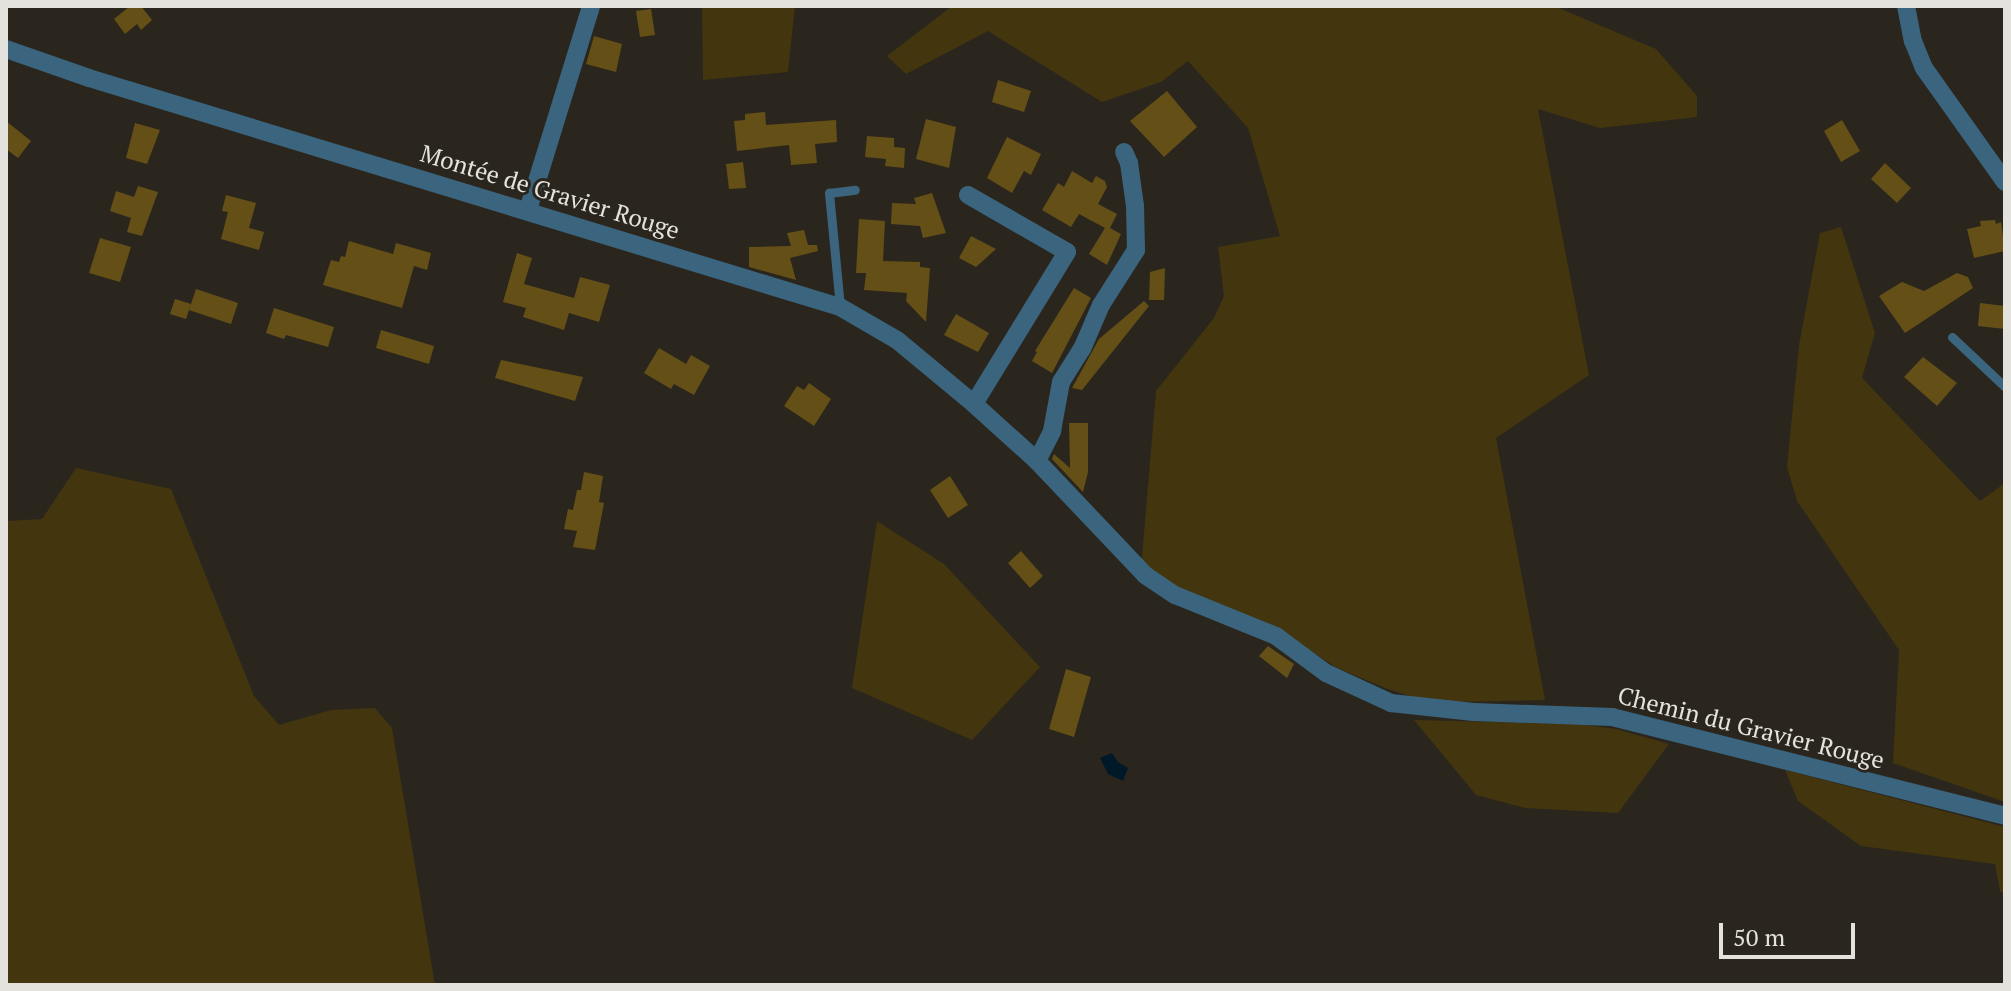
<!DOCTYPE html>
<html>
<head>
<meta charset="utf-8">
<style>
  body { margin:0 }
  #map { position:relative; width:2011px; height:991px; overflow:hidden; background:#2a261e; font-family:"PT Serif",serif }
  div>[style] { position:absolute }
  .green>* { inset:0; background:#43350e }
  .water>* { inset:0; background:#001928 }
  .building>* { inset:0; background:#644f16 }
  .service>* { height:9px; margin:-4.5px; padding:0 4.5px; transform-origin:4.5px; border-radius:4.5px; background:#3b657e }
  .minor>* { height:18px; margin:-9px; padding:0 9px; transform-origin:9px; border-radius:9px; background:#3b657e }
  span { translate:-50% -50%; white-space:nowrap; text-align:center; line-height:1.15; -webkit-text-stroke:6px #2a261e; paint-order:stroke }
  .street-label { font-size:24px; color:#e4e2dd }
  .frame { position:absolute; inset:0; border:8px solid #e4e2dd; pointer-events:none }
  .scale { position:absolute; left:1719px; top:923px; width:136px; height:36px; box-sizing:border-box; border:4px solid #e4e2dd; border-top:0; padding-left:10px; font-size:24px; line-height:28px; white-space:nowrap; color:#e4e2dd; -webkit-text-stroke:6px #2a261e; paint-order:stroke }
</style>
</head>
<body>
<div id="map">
  <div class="green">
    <div style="clip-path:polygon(702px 6px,795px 6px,788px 72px,703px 80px)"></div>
    <div style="clip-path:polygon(952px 6px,1554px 6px,1656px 49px,1697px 96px,1697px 117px,1600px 128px,1538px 109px,1589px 375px,1496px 438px,1545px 700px,1452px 702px,1416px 698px,1388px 689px,1337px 668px,1305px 647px,1141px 569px,1156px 391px,1214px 318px,1224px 296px,1218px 247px,1280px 236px,1248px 128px,1188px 61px,1161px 82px,1102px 102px,988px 31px,906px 74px,887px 56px)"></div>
    <div style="clip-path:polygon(1841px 227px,1875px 333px,1862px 378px,1980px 501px,2005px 483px,2005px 802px,1893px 763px,1899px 650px,1797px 501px,1787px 467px,1799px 345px,1820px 233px)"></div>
    <div style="clip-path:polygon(76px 468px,171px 489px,254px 696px,279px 725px,331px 710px,375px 708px,392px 728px,435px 985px,6px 985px,6px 521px,42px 519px)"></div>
    <div style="clip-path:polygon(877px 521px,944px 564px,1040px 667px,972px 740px,852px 688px)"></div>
    <div style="clip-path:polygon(1414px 720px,1578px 724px,1616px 729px,1669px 744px,1618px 813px,1525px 808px,1476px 795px)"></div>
    <div style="clip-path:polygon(1785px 770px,2005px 827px,2005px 894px,2000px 891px,1995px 864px,1861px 846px,1798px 801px)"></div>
  </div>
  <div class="water">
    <div style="clip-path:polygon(1112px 753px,1118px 762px,1128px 768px,1123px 781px,1108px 774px,1100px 758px)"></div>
  </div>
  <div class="building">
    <div style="clip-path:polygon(130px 6px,141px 6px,152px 20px,141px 30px,137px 24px,125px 34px,114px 19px)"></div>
    <div style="clip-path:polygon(651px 9px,655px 35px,640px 37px,636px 11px)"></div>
    <div style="clip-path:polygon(594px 36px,622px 44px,616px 72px,586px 64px)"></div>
    <div style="clip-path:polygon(998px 80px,1031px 91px,1024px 112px,992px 102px)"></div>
    <div style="clip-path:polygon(1167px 91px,1197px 127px,1164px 157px,1130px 121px)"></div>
    <div style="clip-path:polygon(765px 112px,766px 125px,836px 120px,837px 142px,815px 144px,817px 163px,791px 165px,789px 145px,737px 151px,734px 121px,745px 120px,745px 114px)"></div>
    <div style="clip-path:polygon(926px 119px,956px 127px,949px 168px,916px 159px)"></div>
    <div style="clip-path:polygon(1842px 120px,1860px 151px,1841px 162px,1824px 131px)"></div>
    <div style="clip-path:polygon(6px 121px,31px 141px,18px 158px,6px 149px)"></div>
    <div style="clip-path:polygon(135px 123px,160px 130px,147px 164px,126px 158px)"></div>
    <div style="clip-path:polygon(867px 136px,894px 138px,894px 147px,905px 148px,904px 168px,885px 166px,886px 159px,865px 157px)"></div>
    <div style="clip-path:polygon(1007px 137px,1041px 154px,1031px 175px,1024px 171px,1012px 193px,987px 178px)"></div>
    <div style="clip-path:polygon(743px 162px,746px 188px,729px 189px,726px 164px)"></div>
    <div style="clip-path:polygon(1885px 163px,1911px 188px,1897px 203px,1871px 179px)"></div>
    <div style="clip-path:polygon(1072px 171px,1092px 183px,1096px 176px,1105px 181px,1107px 187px,1098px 204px,1117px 214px,1110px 228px,1121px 234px,1107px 265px,1089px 254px,1105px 228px,1079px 214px,1071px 227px,1042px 210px,1058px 183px,1064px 187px)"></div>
    <div style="clip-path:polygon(138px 186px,158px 192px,142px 236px,127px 232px,131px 218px,110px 211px,116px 191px,134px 197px)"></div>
    <div style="clip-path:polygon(932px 193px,946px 233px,923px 238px,920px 226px,891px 224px,892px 203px,916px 204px,914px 198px)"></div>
    <div style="clip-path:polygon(226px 195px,256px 203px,249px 228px,264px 232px,259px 250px,221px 239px,228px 212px,222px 211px)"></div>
    <div style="clip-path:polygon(859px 219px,885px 221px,883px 261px,920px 262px,920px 267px,930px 268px,926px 322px,906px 301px,907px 293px,864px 290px,866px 273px,856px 273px)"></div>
    <div style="clip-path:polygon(1995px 220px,1996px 224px,2001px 222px,2005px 251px,1974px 258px,1967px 229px,1981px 226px,1980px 221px)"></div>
    <div style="clip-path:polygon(804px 230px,808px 245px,817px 245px,818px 251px,790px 258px,796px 280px,749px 267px,749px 247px,791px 246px,787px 233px)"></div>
    <div style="clip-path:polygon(971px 236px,996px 249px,976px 267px,959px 258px)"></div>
    <div style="clip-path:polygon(100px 238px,131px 247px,120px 282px,89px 273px)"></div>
    <div style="clip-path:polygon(349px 241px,393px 254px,396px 243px,431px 253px,427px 270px,414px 266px,402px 308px,323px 285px,331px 260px,339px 262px,341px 256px,345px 257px)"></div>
    <div style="clip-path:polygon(517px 253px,532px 258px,524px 284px,574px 298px,580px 277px,610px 285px,599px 322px,569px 313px,564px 330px,523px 317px,526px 308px,503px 302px)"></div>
    <div style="clip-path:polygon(1165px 268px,1164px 300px,1149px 300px,1150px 272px)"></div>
    <div style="clip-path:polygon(1957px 273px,1968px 277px,1973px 288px,1905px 333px,1879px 296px,1902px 282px,1924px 291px)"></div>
    <div style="clip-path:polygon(1074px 288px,1091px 298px,1052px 373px,1032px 361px,1037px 352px,1035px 351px)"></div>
    <div style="clip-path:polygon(196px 289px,238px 303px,231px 324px,189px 310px)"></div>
    <div style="clip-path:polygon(175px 299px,191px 304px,186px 319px,170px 314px)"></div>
    <div style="clip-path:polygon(1144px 301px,1149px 306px,1082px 390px,1072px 388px,1099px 339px)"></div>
    <div style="clip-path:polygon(1980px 303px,2005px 306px,2005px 329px,1978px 326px)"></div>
    <div style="clip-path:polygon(274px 308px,334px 327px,328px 347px,286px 335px,284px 339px,266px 333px)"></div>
    <div style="clip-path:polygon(956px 314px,989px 333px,978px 352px,944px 335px)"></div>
    <div style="clip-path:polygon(381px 330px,434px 346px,429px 364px,376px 348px)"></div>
    <div style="clip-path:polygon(659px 348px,686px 364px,691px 355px,710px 366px,694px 395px,674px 384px,671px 389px,644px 373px)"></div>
    <div style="clip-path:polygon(1923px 357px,1957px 383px,1937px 406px,1904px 377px)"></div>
    <div style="clip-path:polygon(501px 360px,583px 377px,575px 401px,495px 378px)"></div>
    <div style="clip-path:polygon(809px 383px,831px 399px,814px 426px,784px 406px,797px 386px,804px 390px)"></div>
    <div style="clip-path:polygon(1069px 423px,1088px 423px,1088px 472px,1083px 492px,1052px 459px,1054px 454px,1070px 468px)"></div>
    <div style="clip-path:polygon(584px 472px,603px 476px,599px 502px,604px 503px,595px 550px,573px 547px,577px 531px,564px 529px,568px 509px,573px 510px,577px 490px,581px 490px)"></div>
    <div style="clip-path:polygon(950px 476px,968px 505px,948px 518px,930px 490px)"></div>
    <div style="clip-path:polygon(1021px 551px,1043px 576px,1030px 588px,1008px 563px)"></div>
    <div style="clip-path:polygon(1268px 646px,1294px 664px,1287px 678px,1259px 656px)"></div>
    <div style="clip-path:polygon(1066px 669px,1091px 677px,1074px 737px,1049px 729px)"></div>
  </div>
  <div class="service">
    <div style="left:840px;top:307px;width:115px;rotate:-95.5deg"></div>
    <div style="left:829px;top:193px;width:26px;rotate:-7deg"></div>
    <div style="left:1952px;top:337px;width:73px;rotate:43.3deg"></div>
  </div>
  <div class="minor">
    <div style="left:1906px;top:6px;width:36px;rotate:79deg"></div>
    <div style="left:1913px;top:41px;width:29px;rotate:68deg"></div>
    <div style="left:1924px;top:68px;width:140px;rotate:54.6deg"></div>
    <div style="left:6px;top:49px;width:88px;rotate:19.3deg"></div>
    <div style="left:89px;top:78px;width:785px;rotate:16.96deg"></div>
    <div style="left:840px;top:307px;width:66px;rotate:30.1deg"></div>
    <div style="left:897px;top:340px;width:100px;rotate:39.7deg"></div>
    <div style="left:974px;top:404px;width:85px;rotate:42.1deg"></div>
    <div style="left:1037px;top:461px;width:157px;rotate:46.5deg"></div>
    <div style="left:1145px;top:575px;width:36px;rotate:34deg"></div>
    <div style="left:1175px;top:595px;width:109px;rotate:22.1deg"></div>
    <div style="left:1276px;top:636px;width:62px;rotate:36.5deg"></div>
    <div style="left:1326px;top:673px;width:72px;rotate:24.8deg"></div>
    <div style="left:1391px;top:703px;width:83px;rotate:6.2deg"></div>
    <div style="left:1474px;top:712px;width:138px;rotate:2.1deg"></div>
    <div style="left:1612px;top:717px;width:405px;rotate:14.1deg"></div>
    <div style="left:968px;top:195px;width:114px;rotate:29.9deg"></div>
    <div style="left:1067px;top:252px;width:178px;rotate:121.5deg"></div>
    <div style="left:528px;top:210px;width:214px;rotate:-72.8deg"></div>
    <div style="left:1037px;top:461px;width:34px;rotate:-63deg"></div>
    <div style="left:1052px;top:431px;width:50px;rotate:-79.6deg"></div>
    <div style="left:1061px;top:382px;width:39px;rotate:-58deg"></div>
    <div style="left:1082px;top:349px;width:48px;rotate:-66.6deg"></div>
    <div style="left:1101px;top:305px;width:65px;rotate:-57.5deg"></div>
    <div style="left:1136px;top:250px;width:44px;rotate:-91.3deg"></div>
    <div style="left:1135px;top:206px;width:43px;rotate:-97.9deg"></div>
    <div style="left:1129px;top:163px;width:12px;rotate:-114deg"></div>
  </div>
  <div class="street-label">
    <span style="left:550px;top:192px;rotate:17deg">Montée de Gravier Rouge</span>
    <span style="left:1751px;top:728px;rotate:14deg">Chemin du Gravier Rouge</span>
  </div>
  <div class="frame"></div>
  <div class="scale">50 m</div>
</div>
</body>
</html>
